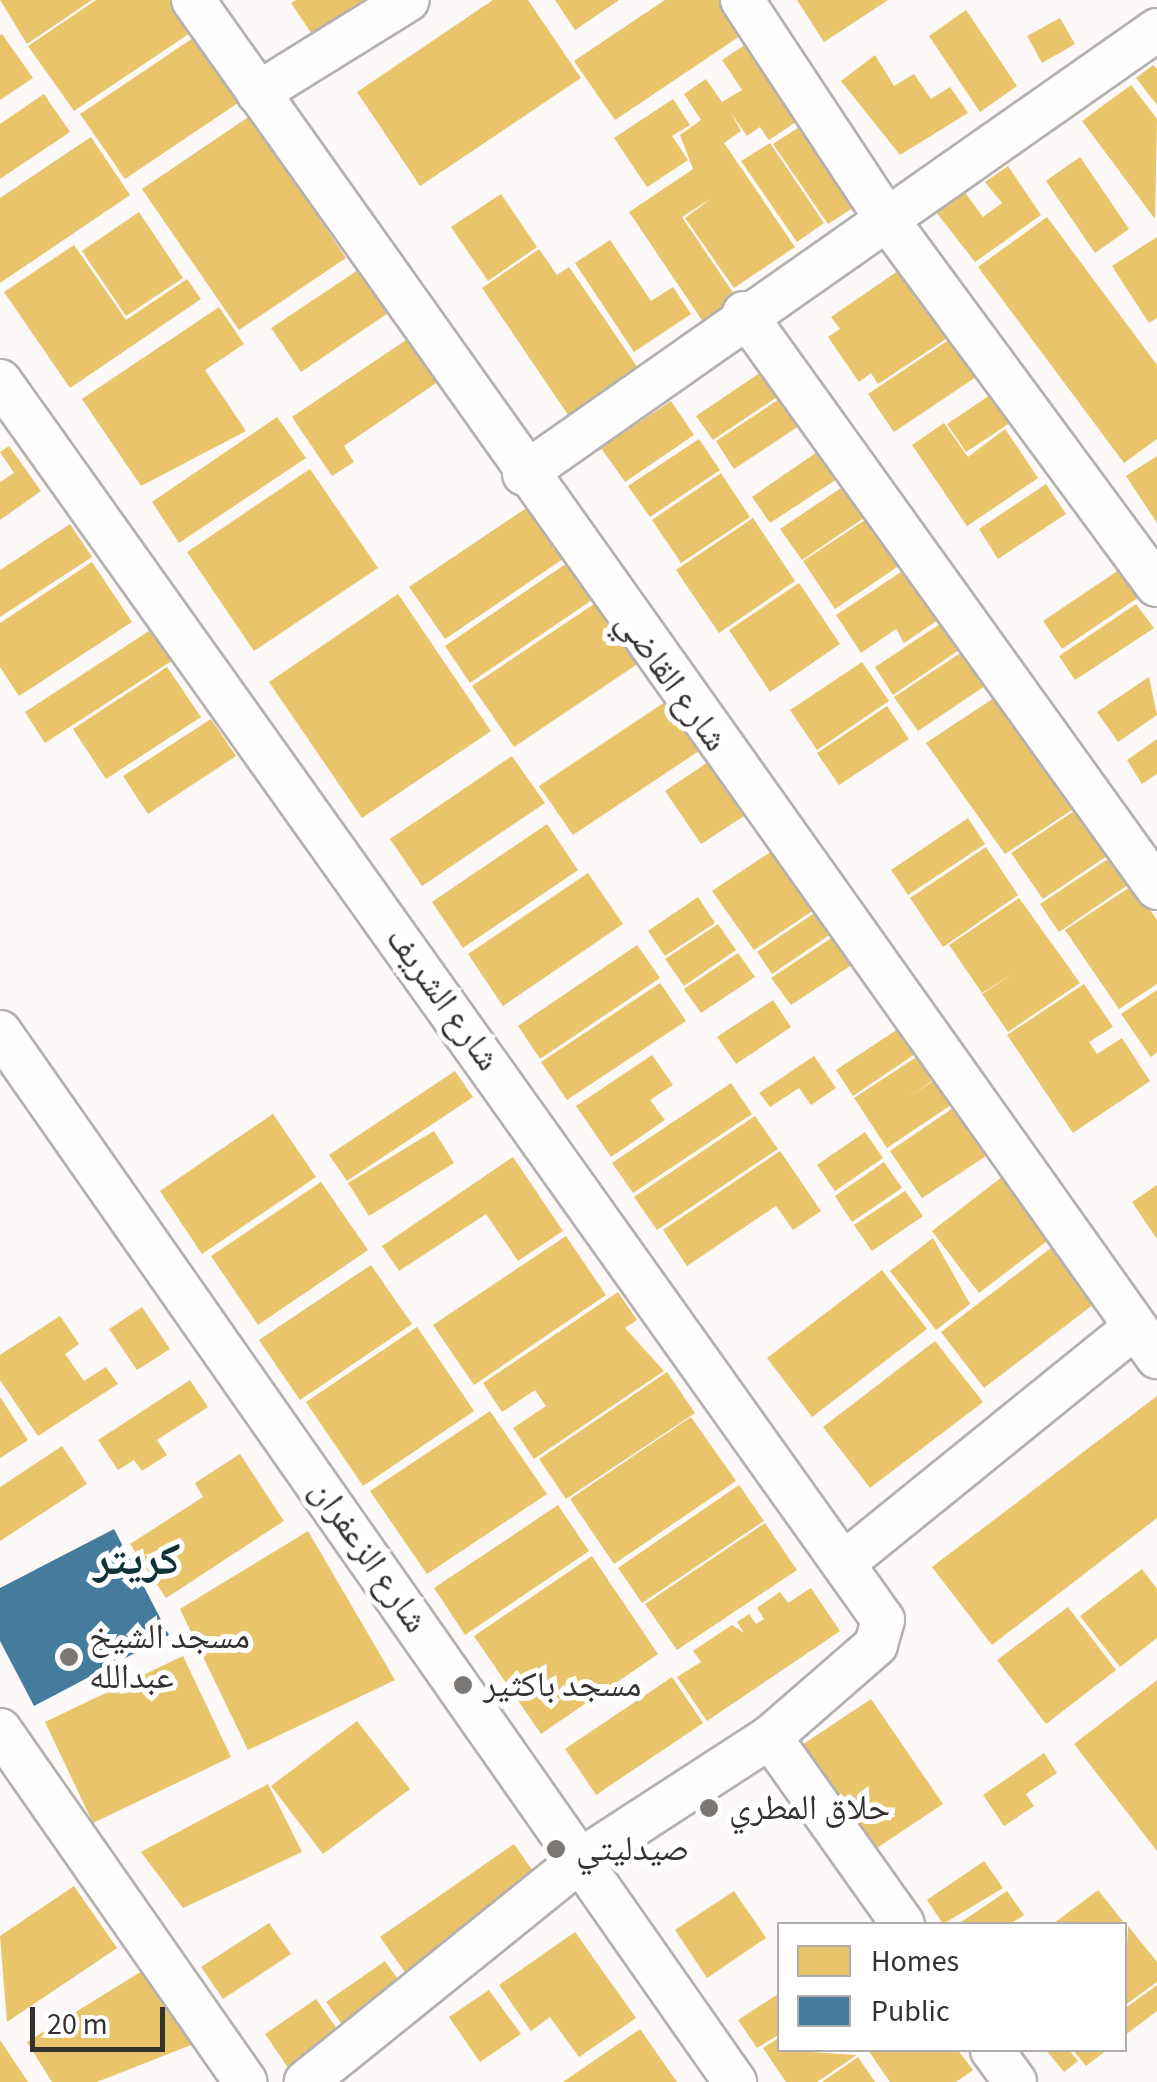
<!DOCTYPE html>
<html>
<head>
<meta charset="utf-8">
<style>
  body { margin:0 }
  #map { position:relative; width:1157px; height:2082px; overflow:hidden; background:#fcf9f8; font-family:"Source Sans 3","Noto Naskh Arabic",sans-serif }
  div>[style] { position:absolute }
  .homes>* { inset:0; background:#e9c46a }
  .public>* { inset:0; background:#457b9d }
  .roads { filter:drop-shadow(2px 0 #b4b1b0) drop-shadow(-2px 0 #b4b1b0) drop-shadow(0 2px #b4b1b0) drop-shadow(0 -2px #b4b1b0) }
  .street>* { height:42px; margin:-21px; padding:0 21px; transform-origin:21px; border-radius:21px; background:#fffefe }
  .dots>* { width:28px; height:28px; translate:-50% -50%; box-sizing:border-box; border:5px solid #fff; border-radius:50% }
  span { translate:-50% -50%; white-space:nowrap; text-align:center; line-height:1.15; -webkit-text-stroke:10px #fff; paint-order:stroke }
  .street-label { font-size:35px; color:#34312f }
  .poi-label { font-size:35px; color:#34312f }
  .left { translate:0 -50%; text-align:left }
  .district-label { font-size:45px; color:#113338; font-weight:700 }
  .legend { position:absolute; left:777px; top:1922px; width:350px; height:130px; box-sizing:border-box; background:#fff; border:2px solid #aeadac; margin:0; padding:12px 18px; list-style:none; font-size:30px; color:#34312f }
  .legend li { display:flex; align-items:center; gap:20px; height:50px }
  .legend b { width:50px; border:2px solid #aeadac }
  .scale { position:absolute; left:30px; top:2007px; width:135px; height:45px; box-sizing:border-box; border:5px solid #34312f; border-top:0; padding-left:12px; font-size:30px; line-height:35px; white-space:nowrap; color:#34312f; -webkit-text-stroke:8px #fff; paint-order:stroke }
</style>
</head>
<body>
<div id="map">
  <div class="homes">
    <div style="clip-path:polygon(0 0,92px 0,27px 44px)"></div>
    <div style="clip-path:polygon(96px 0,176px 0,196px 29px,74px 111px,28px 46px)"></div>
    <div style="clip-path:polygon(381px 0,320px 46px,291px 3px,296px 0)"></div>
    <div style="clip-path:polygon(493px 0,528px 0,581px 78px,420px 186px,357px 92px)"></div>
    <div style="clip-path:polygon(555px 0,619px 0,575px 30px)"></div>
    <div style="clip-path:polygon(665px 0,719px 0,743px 34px,615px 120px,574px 61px)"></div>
    <div style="clip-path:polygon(797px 0,888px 0,824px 42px)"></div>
    <div style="clip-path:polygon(966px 10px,1017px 86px,980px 112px,929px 36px)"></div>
    <div style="clip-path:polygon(1060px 18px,1075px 44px,1042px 63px,1027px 36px)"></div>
    <div style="clip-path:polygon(2px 34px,33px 78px,0 100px,0 35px)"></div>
    <div style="clip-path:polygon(193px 38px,238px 103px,125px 179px,80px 114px)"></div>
    <div style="clip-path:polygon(748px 43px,799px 120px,769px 140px,760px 127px,747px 136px,731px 113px,741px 131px,724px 143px,795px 247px,734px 288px,685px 218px,712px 198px,682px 217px,738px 300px,704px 323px,629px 212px,693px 169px,680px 135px,701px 120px,684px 94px,706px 79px,722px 102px,742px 90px,722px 60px)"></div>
    <div style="clip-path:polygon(875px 55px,894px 86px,914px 74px,931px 99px,950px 87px,968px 113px,900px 155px,841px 81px)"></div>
    <div style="clip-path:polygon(1153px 65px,1157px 69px,1157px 105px,1136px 78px)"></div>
    <div style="clip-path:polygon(1131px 85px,1157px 119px,1155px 219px,1082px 121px)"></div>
    <div style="clip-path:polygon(44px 94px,70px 132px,0 179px,0 124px)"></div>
    <div style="clip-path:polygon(673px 99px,690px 125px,672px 136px,688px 160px,647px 187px,614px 138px)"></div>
    <div style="clip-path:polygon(250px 116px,346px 258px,239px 330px,142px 189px)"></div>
    <div style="clip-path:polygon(804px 124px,859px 204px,828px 224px,773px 144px)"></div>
    <div style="clip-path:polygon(91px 137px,130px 195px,0 283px,0 198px)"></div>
    <div style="clip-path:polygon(770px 143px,824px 223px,797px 242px,741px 161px)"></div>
    <div style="clip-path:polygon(1080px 157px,1129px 229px,1095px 253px,1046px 181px)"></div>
    <div style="clip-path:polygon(1008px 166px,1041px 215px,975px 262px,936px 212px,964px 191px,983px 217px,1002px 203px,985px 182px)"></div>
    <div style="clip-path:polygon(501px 194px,537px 247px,488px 281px,451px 227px)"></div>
    <div style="clip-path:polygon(139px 212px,183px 278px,126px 316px,82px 251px)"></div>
    <div style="clip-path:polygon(1047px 217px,1157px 365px,1157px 439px,1124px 463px,978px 267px)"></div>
    <div style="clip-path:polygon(1157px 237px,1157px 318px,1149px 323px,1112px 266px)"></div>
    <div style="clip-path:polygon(610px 240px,651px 301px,673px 287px,691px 314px,634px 352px,575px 263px)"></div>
    <div style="clip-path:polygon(74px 245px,126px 320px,187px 279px,201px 299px,70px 388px,4px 292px)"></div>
    <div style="clip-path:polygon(539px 249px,557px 275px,569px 267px,647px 381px,577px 428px,482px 288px)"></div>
    <div style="clip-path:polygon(370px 262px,400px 305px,301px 372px,271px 328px)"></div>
    <div style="clip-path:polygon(911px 262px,958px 331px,878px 384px,871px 373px,859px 382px,828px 337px,840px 329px,831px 317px)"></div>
    <div style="clip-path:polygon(219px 307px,244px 344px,205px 370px,246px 431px,141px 486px,82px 399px)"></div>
    <div style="clip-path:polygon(959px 333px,985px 371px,894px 432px,868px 394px)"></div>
    <div style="clip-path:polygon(412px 336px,442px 379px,344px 446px,354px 462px,332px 476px,292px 417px)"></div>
    <div style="clip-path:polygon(776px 362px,792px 387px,713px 440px,696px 416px)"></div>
    <div style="clip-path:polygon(999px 389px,1019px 417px,966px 452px,947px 424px)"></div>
    <div style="clip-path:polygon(790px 392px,808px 420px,734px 469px,716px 441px)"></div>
    <div style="clip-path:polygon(671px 401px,694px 435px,625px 482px,601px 448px)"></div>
    <div style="clip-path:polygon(277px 417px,306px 458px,179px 543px,152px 502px)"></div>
    <div style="clip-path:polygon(944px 423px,968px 457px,1005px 429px,1038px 478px,967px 526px,912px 445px)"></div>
    <div style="clip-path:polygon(699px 439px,720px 470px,650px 517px,628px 486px)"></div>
    <div style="clip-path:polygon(827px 445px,846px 473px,770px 523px,752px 497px)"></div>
    <div style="clip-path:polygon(9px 446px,41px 491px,0 520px,0 482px,14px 473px,0 452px)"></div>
    <div style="clip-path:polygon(1157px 456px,1157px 523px,1126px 476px)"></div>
    <div style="clip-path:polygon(310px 469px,378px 568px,254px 651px,187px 552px)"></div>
    <div style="clip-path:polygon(721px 473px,750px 517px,681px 563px,652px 520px)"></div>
    <div style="clip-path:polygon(859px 476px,880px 507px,802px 560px,780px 529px)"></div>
    <div style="clip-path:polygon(1046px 484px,1066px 514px,998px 559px,979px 529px)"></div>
    <div style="clip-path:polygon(528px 507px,563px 559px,445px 639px,409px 587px)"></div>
    <div style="clip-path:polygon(874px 514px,906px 561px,835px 609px,803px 561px)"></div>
    <div style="clip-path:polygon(753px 518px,795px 581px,719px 633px,676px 570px)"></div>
    <div style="clip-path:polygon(70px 524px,92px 557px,0 617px,0 570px)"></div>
    <div style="clip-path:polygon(570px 561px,595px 598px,470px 683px,445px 646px)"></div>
    <div style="clip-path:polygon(92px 562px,132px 622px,19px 696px,0 667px,0 623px)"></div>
    <div style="clip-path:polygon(910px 566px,944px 616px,904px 643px,896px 629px,861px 653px,836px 615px)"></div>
    <div style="clip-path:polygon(1119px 570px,1139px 597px,1062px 649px,1043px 621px)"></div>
    <div style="clip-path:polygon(799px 583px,840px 644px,770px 692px,729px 630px)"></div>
    <div style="clip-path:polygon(398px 594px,491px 731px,362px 818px,269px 682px)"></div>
    <div style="clip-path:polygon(597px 602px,639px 663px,514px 747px,472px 686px)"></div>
    <div style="clip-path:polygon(1136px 604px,1154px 628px,1075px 680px,1059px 656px)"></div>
    <div style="clip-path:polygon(943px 622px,962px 648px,893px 695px,875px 667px)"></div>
    <div style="clip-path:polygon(152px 629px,173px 660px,45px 743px,25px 712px)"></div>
    <div style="clip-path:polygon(965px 650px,988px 684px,918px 731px,894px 697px)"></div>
    <div style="clip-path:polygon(862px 662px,889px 701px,817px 750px,790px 710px)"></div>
    <div style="clip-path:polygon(167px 667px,201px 717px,106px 779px,73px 729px)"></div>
    <div style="clip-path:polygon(1149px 677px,1157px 715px,1118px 742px,1097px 712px)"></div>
    <div style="clip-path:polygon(1000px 694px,1078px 806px,1005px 854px,926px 743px)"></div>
    <div style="clip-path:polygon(668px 700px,702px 749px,573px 835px,539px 786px)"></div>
    <div style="clip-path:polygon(887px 706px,909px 739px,839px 785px,817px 753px)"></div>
    <div style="clip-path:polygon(211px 719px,236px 756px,148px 814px,123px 776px)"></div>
    <div style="clip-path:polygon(1157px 739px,1157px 774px,1142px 784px,1127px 760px)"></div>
    <div style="clip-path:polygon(512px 756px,545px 803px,422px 886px,390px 839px)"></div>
    <div style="clip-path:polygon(711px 760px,747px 814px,701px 844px,665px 791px)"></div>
    <div style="clip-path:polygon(1080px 807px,1116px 850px,1043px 899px,1011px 853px)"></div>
    <div style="clip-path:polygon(968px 818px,985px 844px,908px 895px,891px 870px)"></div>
    <div style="clip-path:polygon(547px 824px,578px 870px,463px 948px,432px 902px)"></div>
    <div style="clip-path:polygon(986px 847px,1018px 895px,943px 947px,910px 898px)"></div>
    <div style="clip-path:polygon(772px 851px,814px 910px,754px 950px,712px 891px)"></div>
    <div style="clip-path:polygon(1120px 851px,1138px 878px,1059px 932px,1040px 904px)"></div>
    <div style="clip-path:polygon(588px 873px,623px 924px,503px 1006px,468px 954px)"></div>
    <div style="clip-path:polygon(1133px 885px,1157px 920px,1157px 984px,1119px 1009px,1065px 930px)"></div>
    <div style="clip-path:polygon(698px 897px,715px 923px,665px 956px,648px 931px)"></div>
    <div style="clip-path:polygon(1019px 898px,1080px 983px,1008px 1032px,982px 994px,1017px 971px,982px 993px,949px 945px)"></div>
    <div style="clip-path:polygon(816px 912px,831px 934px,772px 974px,757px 952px)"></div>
    <div style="clip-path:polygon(718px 924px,736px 950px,684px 986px,665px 959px)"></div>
    <div style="clip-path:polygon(839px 933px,859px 960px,791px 1005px,771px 978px)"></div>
    <div style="clip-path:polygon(637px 945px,660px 978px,540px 1059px,518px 1026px)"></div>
    <div style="clip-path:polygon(738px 953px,755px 977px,701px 1013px,684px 989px)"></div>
    <div style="clip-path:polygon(660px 983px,686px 1021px,567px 1100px,541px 1062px)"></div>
    <div style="clip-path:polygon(1084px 984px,1113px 1027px,1089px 1042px,1097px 1054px,1122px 1038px,1150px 1081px,1073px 1133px,1007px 1035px)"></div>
    <div style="clip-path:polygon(1157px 990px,1157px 1052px,1151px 1057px,1121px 1014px)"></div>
    <div style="clip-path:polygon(773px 1000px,791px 1027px,736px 1064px,717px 1037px)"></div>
    <div style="clip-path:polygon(898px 1029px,915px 1054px,853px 1096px,836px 1070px)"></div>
    <div style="clip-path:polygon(652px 1055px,673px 1085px,650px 1100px,665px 1120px,611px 1157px,576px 1106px)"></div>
    <div style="clip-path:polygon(814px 1056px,836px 1088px,811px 1105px,799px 1088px,770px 1107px,759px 1093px)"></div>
    <div style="clip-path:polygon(918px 1056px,934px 1079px,910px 1097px,934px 1080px,951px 1105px,887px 1148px,854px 1098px)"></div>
    <div style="clip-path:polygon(455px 1071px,473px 1097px,347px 1181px,329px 1155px)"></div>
    <div style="clip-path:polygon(731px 1083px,752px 1114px,633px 1193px,612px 1163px)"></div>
    <div style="clip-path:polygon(953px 1108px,986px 1156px,922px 1198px,890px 1151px)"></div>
    <div style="clip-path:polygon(273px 1114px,316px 1177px,202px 1254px,160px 1191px)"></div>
    <div style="clip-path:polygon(755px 1116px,778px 1149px,657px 1230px,634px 1197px)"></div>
    <div style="clip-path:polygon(434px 1131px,454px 1163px,369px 1216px,348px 1183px)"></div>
    <div style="clip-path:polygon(865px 1132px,883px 1158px,835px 1191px,817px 1165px)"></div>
    <div style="clip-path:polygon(780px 1151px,821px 1211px,793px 1230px,776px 1206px,687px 1266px,663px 1230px)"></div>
    <div style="clip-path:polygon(513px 1157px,563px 1231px,518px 1261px,486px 1214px,399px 1271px,382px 1246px)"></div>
    <div style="clip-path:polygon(884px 1162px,902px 1188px,852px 1222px,835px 1196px)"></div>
    <div style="clip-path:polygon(1011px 1170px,1059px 1232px,979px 1293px,932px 1231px)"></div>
    <div style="clip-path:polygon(321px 1182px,368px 1250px,258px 1325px,211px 1256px)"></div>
    <div style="clip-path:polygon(1157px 1185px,1157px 1239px,1132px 1202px)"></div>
    <div style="clip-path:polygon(905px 1191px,923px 1216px,872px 1251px,854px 1225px)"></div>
    <div style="clip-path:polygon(566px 1236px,606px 1295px,474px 1385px,433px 1325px)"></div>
    <div style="clip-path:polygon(933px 1238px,970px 1304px,936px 1330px,890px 1271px)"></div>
    <div style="clip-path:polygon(1055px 1245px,1098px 1301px,984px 1388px,941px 1332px)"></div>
    <div style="clip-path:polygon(371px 1265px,412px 1324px,300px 1400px,259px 1340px)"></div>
    <div style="clip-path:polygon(882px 1270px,927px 1329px,812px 1417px,767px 1358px)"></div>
    <div style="clip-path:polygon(618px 1292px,637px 1320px,625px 1328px,664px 1371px,534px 1459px,513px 1428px,546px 1406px,535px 1390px,502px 1412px,483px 1383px)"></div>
    <div style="clip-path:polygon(142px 1307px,170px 1349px,137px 1370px,109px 1329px)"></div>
    <div style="clip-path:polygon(60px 1316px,79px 1344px,65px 1354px,84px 1381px,106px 1367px,118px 1384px,38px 1436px,0 1380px,0 1355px)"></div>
    <div style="clip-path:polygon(417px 1327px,474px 1411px,363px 1486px,306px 1402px)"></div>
    <div style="clip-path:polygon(935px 1341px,983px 1402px,870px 1488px,823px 1427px)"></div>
    <div style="clip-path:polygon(667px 1372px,695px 1413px,566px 1499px,539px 1459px)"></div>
    <div style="clip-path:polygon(190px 1380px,208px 1407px,157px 1440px,167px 1455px,142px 1471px,134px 1460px,118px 1470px,98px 1440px)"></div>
    <div style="clip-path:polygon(1157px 1396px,1157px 1518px,992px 1645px,932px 1567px)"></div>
    <div style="clip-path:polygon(0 1397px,28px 1440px,0 1458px)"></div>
    <div style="clip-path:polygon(490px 1411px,547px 1494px,427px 1574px,370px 1491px)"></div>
    <div style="clip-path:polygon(691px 1417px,736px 1481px,614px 1564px,570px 1499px)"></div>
    <div style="clip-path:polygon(62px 1446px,87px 1484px,0 1541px,0 1487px)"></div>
    <div style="clip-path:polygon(240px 1454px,284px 1521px,166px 1598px,130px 1544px,203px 1497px,195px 1483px)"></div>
    <div style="clip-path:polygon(739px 1485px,764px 1521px,642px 1603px,618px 1568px)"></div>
    <div style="clip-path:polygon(558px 1505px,589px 1551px,465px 1635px,434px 1588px)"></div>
    <div style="clip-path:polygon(765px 1523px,797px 1570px,677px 1650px,645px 1604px)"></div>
    <div style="clip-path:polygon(308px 1531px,395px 1680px,248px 1750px,180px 1609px)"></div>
    <div style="clip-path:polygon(592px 1556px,658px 1654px,541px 1734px,474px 1636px)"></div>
    <div style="clip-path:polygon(1142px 1569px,1157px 1589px,1157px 1638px,1120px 1667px,1080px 1616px)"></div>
    <div style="clip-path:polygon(811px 1588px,840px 1631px,707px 1721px,677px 1677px,701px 1662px,693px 1651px,732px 1625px,744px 1633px,737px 1622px,749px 1614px,756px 1624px,764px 1619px,757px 1608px,780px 1592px,788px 1603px)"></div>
    <div style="clip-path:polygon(1068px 1607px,1116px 1670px,1046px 1724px,997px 1660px)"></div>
    <div style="clip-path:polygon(183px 1656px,231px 1757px,93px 1823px,45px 1722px)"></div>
    <div style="clip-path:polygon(672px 1677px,703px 1723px,596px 1795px,565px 1749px)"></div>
    <div style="clip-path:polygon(1157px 1680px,1157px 1851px,1074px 1744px)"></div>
    <div style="clip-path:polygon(871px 1699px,943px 1804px,874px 1850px,802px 1745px)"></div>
    <div style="clip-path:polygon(357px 1721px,410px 1789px,323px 1854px,271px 1786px)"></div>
    <div style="clip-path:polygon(1044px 1753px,1057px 1773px,1026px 1794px,1034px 1806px,1004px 1826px,983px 1795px)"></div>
    <div style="clip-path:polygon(268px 1784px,302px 1852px,183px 1908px,141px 1852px)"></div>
    <div style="clip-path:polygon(514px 1844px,555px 1903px,422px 1996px,380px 1937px)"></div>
    <div style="clip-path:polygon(984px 1861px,1003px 1888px,943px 1924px,927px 1900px)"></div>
    <div style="clip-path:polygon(74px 1886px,117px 1948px,7px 2022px,0 1936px)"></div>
    <div style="clip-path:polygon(1098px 1890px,1125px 1924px,1053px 1924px)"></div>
    <div style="clip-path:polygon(734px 1891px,766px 1938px,707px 1978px,675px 1930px)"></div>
    <div style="clip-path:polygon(1007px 1891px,1024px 1915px,1010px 1924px,958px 1924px)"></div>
    <div style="clip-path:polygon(269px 1923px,291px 1954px,223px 1999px,201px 1967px)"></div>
    <div style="clip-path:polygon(1128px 1926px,1157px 1962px,1157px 1982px,1124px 2006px)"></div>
    <div style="clip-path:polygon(575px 1932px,636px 2018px,579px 2057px,550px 2017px,531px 2031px,499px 1985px)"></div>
    <div style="clip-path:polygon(385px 1961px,419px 2008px,360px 2050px,326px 2002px)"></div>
    <div style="clip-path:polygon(147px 1968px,196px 2043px,97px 2082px,52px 2082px,27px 2042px)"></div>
    <div style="clip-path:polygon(1157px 1985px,1157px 2011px,1124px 2036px,1124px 2009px)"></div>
    <div style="clip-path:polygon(489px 1990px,521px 2034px,480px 2062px,449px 2017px)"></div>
    <div style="clip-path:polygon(780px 1993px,780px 2034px,757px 2048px,738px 2020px)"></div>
    <div style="clip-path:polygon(316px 1999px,356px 2056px,298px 2082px,265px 2034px)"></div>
    <div style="clip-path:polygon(640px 2029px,677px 2082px,563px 2082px)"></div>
    <div style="clip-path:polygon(780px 2037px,780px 2050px,857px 2055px,817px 2082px,786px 2082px,763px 2048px)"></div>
    <div style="clip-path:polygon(0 2040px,28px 2082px,0 2082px)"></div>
    <div style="clip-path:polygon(868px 2050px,958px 2050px,973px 2070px,956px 2082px,890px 2082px)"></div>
    <div style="clip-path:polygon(1046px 2050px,1069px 2050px,1078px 2061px,1064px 2072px)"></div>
    <div style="clip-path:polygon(1073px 2050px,1107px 2050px,1086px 2066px)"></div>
    <div style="clip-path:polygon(858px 2057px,875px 2082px,822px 2082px)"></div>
  </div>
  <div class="public">
    <div style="clip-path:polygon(114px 1529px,169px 1635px,34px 1706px,0 1641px,0 1588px)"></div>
  </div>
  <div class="roads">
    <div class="street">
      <div style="left:193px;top:0;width:1665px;rotate:54.61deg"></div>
      <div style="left:742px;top:0;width:261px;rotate:56.6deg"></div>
      <div style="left:886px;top:218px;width:456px;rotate:53.6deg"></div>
      <div style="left:258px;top:93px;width:176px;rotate:-31.8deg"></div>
      <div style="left:744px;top:313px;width:708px;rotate:54.31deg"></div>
      <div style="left:0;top:381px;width:1521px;rotate:54.52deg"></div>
      <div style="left:883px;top:1620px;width:26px;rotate:106deg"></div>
      <div style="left:876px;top:1645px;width:140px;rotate:139deg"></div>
      <div style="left:770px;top:1737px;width:224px;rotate:147deg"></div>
      <div style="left:582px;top:1859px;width:355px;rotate:141.1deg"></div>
      <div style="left:524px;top:474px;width:773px;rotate:-35.05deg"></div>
      <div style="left:0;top:1032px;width:1282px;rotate:55.01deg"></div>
      <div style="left:845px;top:1562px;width:373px;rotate:-39deg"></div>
      <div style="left:0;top:1730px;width:429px;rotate:55.1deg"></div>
      <div style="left:770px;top:1737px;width:229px;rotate:54.6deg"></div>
      <div style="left:992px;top:2050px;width:39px;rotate:54deg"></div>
    </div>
  </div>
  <div class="dots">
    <div style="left:69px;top:1657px;background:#7a7775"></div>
    <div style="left:463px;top:1685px;background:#7a7775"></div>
    <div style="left:709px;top:1808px;background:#7a7775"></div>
    <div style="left:556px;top:1849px;background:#7a7775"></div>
  </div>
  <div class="street-label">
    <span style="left:672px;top:681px;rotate:54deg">شارع القاضي</span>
    <span style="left:443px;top:999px;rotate:54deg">شارع الشريف</span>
    <span style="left:369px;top:1556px;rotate:55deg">شارع الزعفران</span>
  </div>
  <div class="poi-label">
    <span class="left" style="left:89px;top:1657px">مسجد الشيخ<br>عبدالله</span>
    <span class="left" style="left:483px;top:1685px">مسجد باكثير</span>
    <span class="left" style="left:729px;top:1808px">حلاق المطري</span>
    <span class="left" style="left:576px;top:1849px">صيدليتي</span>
  </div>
  <div class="district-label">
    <span style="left:137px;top:1561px">كريتر</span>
  </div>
  <ul class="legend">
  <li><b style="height:28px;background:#e9c46a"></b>Homes</li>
  <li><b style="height:28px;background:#457b9d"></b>Public</li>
  </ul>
  <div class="scale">20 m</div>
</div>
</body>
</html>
